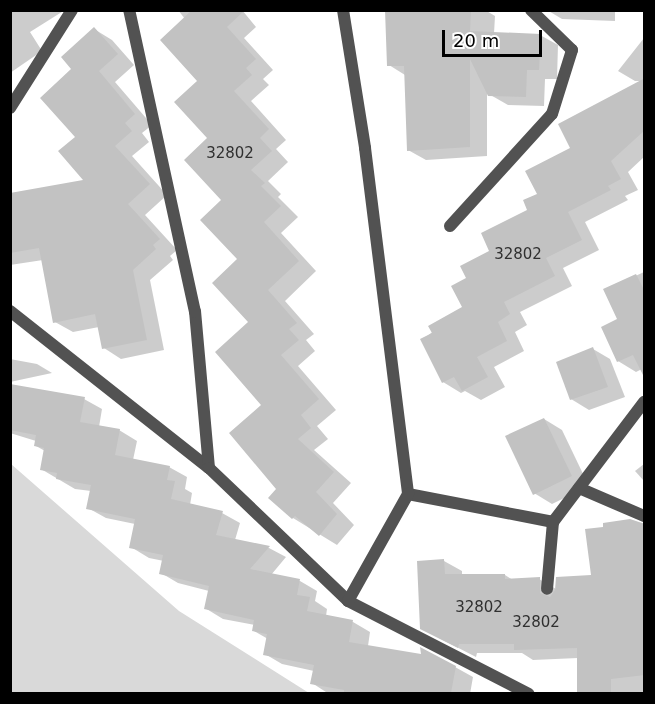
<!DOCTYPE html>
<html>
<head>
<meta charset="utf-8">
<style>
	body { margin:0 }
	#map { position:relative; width:655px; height:704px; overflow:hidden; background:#fff; font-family:"DejaVu Sans",sans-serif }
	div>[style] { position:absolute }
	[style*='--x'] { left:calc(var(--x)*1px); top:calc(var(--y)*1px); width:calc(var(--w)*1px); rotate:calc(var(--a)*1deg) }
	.green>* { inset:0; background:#d9d9d9 }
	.shadow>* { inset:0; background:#0003 }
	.building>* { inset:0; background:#c2c2c2 }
	.lane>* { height:12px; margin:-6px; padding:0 6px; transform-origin:6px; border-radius:6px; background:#525252 }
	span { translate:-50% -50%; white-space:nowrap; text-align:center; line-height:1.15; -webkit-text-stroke:4.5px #fff; paint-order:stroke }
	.number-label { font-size:15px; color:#303030 }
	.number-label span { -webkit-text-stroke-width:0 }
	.frame { position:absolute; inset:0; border:12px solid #000; pointer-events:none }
	.scale { position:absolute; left:442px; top:30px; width:100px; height:27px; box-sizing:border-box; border:3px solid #000; border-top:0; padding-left:8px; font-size:18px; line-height:21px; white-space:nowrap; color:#000; -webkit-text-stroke:4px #fff; paint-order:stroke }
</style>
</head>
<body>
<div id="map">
	<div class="green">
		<div style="clip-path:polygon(11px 464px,179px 611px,309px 693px,11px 693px)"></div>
	</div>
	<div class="shadow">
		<div style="clip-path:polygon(10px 10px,65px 10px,30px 32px,42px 51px,10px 73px)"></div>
		<div style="clip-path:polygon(178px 10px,242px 10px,256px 27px,244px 38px,273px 70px,263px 79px,269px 85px,251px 101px,286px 140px,276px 149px,288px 162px,268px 181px,281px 194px,278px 197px,298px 217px,281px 233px,316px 271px,285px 301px,314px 334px,306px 340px,315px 351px,298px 366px,336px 410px,317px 426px,328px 439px,314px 450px,351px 483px,333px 503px,354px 525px,337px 545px,293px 518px,270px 498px,278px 489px,239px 259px,223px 201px,185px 19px)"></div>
		<div style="clip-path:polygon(387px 10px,485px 10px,495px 16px,494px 34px,540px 35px,558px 45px,557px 79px,545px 79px,544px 106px,508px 105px,487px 93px,487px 156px,426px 160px,408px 150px,405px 75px,389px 65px)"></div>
		<div style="clip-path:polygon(547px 10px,615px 10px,615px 21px,562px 19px)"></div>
		<div style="clip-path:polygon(94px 29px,112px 40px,134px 65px,115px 82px,152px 125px,142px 133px,149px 142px,132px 156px,167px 195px,145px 215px,177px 250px,170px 256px,173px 260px,150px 280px,164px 350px,121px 359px,104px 348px,99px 327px,73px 332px,55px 322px,43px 260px,10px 265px,10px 194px,86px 181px,77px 137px,73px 70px)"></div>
		<div style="clip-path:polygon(644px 38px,644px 157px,628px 172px,638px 190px,625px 196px,628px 200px,585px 222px,599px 250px,563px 268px,572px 286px,520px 312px,527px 325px,515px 332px,524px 351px,494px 367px,505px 387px,481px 400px,465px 391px,461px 393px,443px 382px,422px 340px,464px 308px,468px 278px,529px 211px,573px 149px,642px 81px,635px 81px,618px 71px)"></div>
		<div style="clip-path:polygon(644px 272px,644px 368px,636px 372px,618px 361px,619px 320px,605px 290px)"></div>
		<div style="clip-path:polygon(593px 349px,610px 359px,625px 397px,589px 410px,571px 399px)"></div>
		<div style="clip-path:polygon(10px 359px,37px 364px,52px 373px,10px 382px)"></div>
		<div style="clip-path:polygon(10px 385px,84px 399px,102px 409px,99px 427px,119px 430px,137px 441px,133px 460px,169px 467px,187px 477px,185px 489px,192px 493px,190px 505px,222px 513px,240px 523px,235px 540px,269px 548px,286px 557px,271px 575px,300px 581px,317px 591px,315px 601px,327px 609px,326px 616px,353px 622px,370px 632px,368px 646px,455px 667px,473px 677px,470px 694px,329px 694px,312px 683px,314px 671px,282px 664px,265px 654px,268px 639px,254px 631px,255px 625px,223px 619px,205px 608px,209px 591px,178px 583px,161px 573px,164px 561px,149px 558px,131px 547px,135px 524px,106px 518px,88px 508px,91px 491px,75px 489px,41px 469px,45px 451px,36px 446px,36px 441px,10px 433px)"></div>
		<div style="clip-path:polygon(544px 419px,562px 430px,585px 478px,585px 488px,552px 504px,534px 493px)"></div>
		<div style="clip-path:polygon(644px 464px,644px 481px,635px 471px)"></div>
		<div style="clip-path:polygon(644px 525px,644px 694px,579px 694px,578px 658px,533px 660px,522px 653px,477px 653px,476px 657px,439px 638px,444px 561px,462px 571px,462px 576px,505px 575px,513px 580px,539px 579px,556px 589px,593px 577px)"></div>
	</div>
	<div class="building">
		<div style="clip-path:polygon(192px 10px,245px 10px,227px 27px,256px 59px,246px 68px,252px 75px,234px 91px,269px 129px,260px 138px,272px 151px,251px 170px,265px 183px,261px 186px,281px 206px,264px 222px,299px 261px,268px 290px,297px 323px,289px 329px,299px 340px,281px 355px,319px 399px,301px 415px,311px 428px,298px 439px,334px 472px,316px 492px,337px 514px,319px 536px,295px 516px,292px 519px,268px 498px,276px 489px,229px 433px,261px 405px,215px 352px,248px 322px,212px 283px,237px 259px,200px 220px,221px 200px,184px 160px,207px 138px,174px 102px,197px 81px,160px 40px)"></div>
		<div style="clip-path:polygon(385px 10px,471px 10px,470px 31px,541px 34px,539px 70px,527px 70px,526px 97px,488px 96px,470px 59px,470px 147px,407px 151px,404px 66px,387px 66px)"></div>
		<div style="clip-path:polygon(94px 27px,118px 54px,99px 71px,135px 114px,125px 123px,132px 131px,115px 146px,150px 184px,128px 204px,160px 239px,153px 245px,156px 249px,133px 270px,147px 340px,102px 349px,95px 314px,53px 323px,39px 248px,10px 253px,10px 193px,83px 180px,58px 151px,75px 137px,40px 98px,71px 69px,61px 57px)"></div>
		<div style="clip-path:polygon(645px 78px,645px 130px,611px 161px,621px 179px,608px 186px,611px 190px,568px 212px,582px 240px,546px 258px,555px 276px,504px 302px,510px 314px,498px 322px,507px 341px,477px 357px,488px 377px,462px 391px,454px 377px,442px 383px,420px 339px,432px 333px,428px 326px,462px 307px,451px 286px,466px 278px,460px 266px,489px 251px,481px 233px,527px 210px,523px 200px,537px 194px,525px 171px,570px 148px,558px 124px)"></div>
		<div style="clip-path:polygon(636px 274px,645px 292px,645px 379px,633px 355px,617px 362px,601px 327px,617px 319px,603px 289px)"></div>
		<div style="clip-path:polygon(593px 347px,608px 387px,570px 400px,556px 362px)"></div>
		<div style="clip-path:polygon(10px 384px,85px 397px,80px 422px,120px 429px,115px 455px,170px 466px,167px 480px,175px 481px,171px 499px,223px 511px,216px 535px,270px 546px,250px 569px,300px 579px,297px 595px,310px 597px,307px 611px,353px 620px,349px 642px,421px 654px,420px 647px,456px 666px,451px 693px,344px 693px,344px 690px,310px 684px,314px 665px,263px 655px,267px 634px,252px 631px,254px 620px,204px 609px,209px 586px,159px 574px,163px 555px,129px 548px,135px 519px,86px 509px,91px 485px,56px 479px,57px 473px,40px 470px,44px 448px,34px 446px,36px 435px,10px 430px)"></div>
		<div style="clip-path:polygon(544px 418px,572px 476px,533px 495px,505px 436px)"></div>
		<div style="clip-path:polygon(630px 519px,645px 524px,645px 675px,611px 679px,611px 693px,577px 693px,577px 648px,514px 650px,514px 644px,459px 644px,458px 648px,420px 629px,417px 561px,444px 559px,445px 574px,505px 574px,505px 579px,540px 577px,540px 593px,550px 597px,555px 590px,556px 577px,591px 575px,585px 529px,603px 527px,603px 523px)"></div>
	</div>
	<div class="lane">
		<div style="--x:343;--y:10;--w:140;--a:80.9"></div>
		<div style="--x:365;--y:148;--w:349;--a:82.9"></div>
		<div style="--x:408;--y:494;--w:148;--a:10.9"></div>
		<div style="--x:553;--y:522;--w:67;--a:95.1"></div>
		<div style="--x:10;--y:108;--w:116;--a:-57.7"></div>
		<div style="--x:450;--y:226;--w:151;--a:-47.7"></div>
		<div style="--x:552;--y:114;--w:67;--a:-72.6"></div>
		<div style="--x:572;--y:50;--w:57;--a:-135.7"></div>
		<div style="--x:10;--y:311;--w:253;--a:38.3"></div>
		<div style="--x:209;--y:468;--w:157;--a:-95.1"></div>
		<div style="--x:195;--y:312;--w:309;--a:-102.3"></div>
		<div style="--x:209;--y:468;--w:192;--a:43.7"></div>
		<div style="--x:348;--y:601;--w:203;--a:27.2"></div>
		<div style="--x:579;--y:488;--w:71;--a:23.3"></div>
		<div style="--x:553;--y:522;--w:151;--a:-52.8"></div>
		<div style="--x:348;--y:601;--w:123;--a:-60.7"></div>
	</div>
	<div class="number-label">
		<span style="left:230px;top:154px">32802</span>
		<span style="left:518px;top:255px">32802</span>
		<span style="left:479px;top:608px">32802</span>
		<span style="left:536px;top:623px">32802</span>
	</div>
	<div class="frame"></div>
	<div class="scale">20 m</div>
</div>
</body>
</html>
